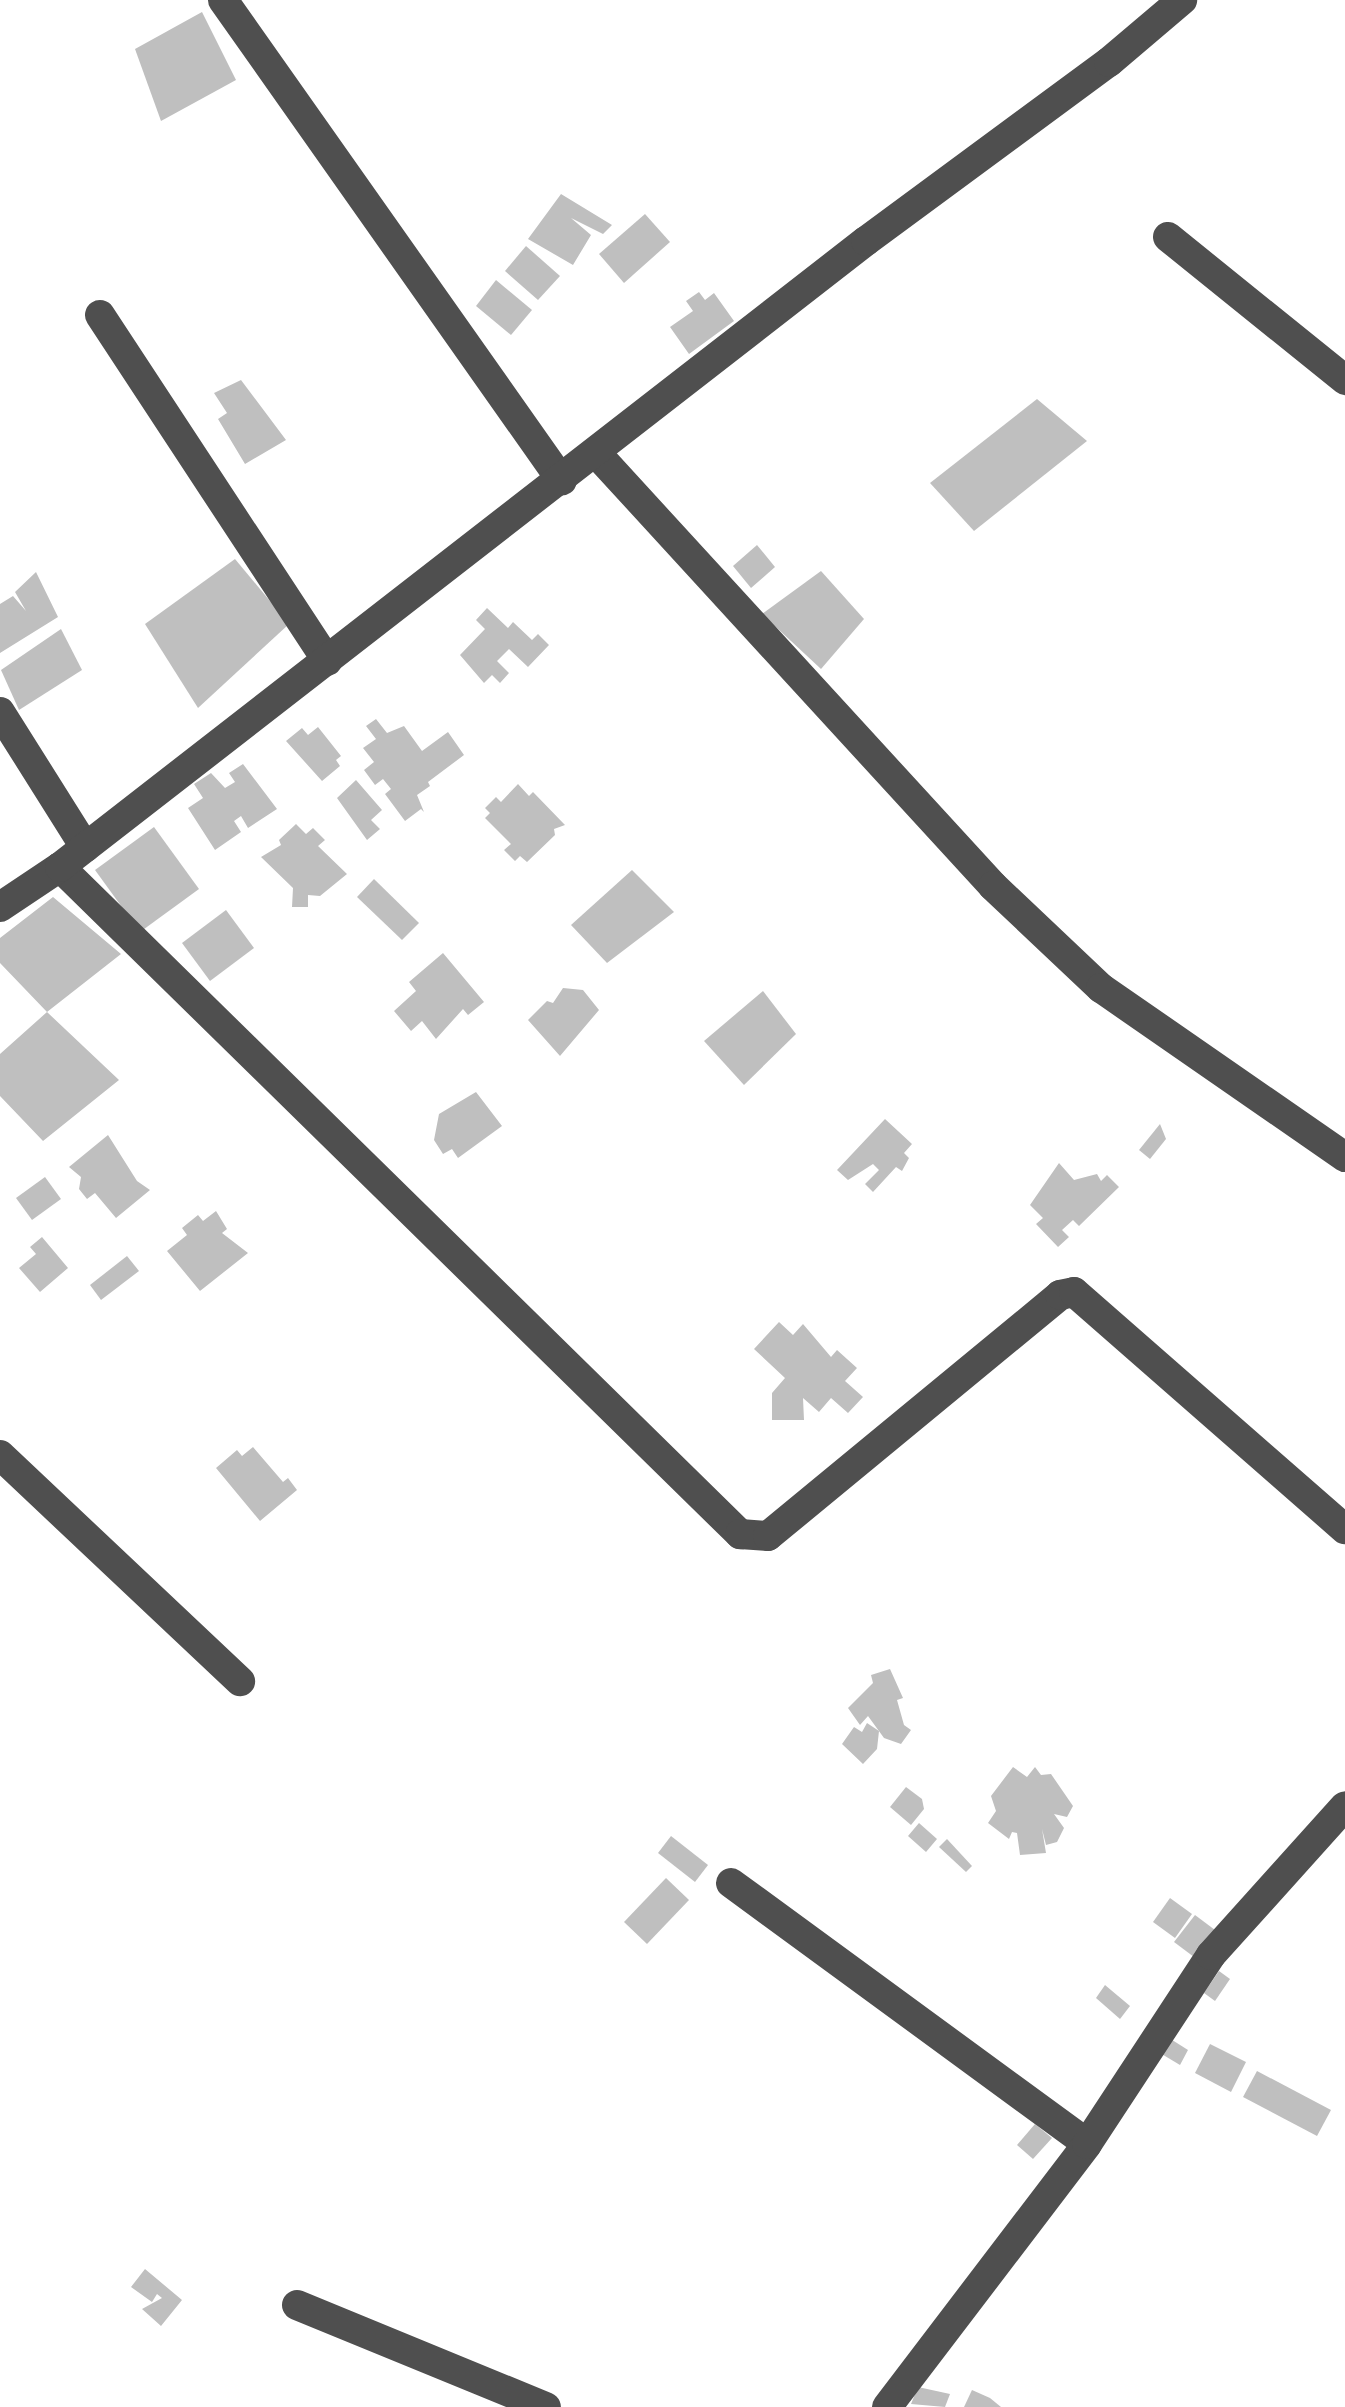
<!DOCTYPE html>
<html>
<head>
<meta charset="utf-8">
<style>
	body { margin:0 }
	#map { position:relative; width:1345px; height:2407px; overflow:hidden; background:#fff; font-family:Lato,sans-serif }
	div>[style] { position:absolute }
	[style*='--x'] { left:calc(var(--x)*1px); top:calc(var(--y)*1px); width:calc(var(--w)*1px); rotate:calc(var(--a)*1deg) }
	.building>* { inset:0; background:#bfbfbf }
	.minor>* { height:30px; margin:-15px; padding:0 15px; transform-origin:15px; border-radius:15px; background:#4f4f4f }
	span { translate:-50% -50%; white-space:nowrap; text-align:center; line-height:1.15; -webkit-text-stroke:10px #fff; paint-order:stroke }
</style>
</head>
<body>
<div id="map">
	<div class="building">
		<div style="clip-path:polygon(202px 12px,236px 80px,161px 121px,135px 49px)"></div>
		<div style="clip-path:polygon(561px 194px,612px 225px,603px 234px,571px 218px,591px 235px,573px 265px,528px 239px)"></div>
		<div style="clip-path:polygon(645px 214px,670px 242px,624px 283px,599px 254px)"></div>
		<div style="clip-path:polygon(526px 246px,560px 276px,538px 300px,505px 271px)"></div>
		<div style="clip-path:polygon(496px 280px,532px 310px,511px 335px,476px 306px)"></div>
		<div style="clip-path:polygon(699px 292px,705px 300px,714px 293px,734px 321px,689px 354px,670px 327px,693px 311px,686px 301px)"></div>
		<div style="clip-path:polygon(241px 380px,286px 440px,245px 464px,218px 419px,227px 413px,214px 393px)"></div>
		<div style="clip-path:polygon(1037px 399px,1087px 441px,974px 531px,930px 483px)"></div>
		<div style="clip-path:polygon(757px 545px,775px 567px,751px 588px,733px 566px)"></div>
		<div style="clip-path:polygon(235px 559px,289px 624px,198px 708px,145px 624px)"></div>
		<div style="clip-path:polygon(821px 571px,864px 619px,821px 669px,762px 614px)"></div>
		<div style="clip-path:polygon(36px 572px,58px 617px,0 653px,0 604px,13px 596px,26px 611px,15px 592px)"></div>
		<div style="clip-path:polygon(487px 608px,508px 628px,513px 622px,532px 640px,538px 634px,549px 645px,528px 667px,509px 649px,497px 661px,509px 673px,500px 683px,492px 675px,484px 683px,460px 655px,485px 629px,476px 620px)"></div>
		<div style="clip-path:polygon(61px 629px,82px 670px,19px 710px,1px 670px)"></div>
		<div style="clip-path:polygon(376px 719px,387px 733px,404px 726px,422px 751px,448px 732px,464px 755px,428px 782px,430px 786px,417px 795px,424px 812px,421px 809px,405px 821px,385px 794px,391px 789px,383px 779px,375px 785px,364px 770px,374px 762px,363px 748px,376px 739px,366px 726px)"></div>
		<div style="clip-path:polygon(318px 727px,341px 756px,336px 760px,340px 766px,322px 781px,286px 741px,302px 728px,308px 735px)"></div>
		<div style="clip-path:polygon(243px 764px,277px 809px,248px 828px,241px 816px,234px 821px,241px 832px,215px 850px,188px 808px,203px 798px,194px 784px,211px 773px,225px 788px,235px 782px,229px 773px)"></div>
		<div style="clip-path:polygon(356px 780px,382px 810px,371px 820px,380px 829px,367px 840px,337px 798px)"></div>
		<div style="clip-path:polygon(518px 784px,529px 796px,533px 792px,565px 825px,554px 829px,555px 835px,527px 862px,520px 856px,515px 861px,504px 850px,511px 844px,485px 818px,490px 813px,485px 808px,496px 797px,501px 802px)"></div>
		<div style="clip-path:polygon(296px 824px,306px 834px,313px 828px,325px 840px,318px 846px,347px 874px,320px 896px,308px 895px,308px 907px,292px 907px,293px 888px,261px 857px,281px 845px,279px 840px)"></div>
		<div style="clip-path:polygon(154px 827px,199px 889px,140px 932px,95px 870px)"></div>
		<div style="clip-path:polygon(632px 870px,674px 912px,607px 963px,571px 925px)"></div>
		<div style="clip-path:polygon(374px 879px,419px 923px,402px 940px,357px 897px)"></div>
		<div style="clip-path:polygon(53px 897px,121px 954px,47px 1012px,119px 1080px,43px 1141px,0 1096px,0 1054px,47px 1012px,0 963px,0 938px)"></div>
		<div style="clip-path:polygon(226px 910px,254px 948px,210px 981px,182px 943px)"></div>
		<div style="clip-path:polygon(443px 953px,484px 1002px,468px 1015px,463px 1009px,436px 1039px,422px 1021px,411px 1031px,394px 1011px,416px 991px,409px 982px)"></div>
		<div style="clip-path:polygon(563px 988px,583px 990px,599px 1010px,560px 1056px,528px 1020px,547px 1001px,553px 1003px)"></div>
		<div style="clip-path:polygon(763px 991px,796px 1034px,744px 1085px,704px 1041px)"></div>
		<div style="clip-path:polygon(476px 1092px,502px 1126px,458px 1158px,452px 1149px,443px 1154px,434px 1140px,439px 1114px)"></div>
		<div style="clip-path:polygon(885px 1119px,912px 1144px,904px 1153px,909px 1158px,902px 1171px,896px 1167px,873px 1192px,865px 1184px,879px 1170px,873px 1164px,848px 1180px,837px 1170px)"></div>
		<div style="clip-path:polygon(1160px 1124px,1166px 1139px,1150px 1159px,1139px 1150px)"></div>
		<div style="clip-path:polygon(108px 1135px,137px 1181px,150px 1190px,116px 1218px,95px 1193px,87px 1199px,79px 1189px,81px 1177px,69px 1167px)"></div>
		<div style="clip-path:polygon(1059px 1163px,1074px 1180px,1097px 1174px,1101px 1181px,1107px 1175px,1119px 1187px,1079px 1226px,1073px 1220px,1062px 1230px,1069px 1237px,1058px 1247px,1036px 1224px,1043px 1218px,1030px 1205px)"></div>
		<div style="clip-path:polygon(45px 1177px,61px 1199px,32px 1220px,16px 1198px)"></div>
		<div style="clip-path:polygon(216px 1211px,227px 1229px,222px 1233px,248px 1253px,200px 1291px,167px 1251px,187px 1235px,182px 1228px,198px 1215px,203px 1221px)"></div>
		<div style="clip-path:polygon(42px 1237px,68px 1268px,40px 1292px,19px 1268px,36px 1254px,30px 1247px)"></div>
		<div style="clip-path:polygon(127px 1256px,139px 1271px,101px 1300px,90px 1285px)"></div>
		<div style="clip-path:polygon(779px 1322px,793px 1335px,803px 1324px,831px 1357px,837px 1350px,857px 1368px,845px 1381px,863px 1397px,848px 1413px,831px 1398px,819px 1412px,803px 1398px,804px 1420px,772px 1420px,772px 1393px,785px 1378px,754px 1349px)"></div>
		<div style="clip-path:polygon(253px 1447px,283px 1482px,288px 1478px,297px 1490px,260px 1521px,216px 1468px,237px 1450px,242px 1456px)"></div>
		<div style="clip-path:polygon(890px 1669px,903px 1698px,897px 1700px,904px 1725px,911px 1730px,901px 1744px,884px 1738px,868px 1716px,860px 1725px,848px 1708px,873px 1683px,871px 1675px)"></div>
		<div style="clip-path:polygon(867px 1723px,879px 1731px,877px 1749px,863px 1764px,842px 1744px,854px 1727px,862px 1732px)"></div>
		<div style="clip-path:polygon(1013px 1767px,1027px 1777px,1035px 1767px,1041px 1775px,1051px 1774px,1073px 1806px,1067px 1817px,1054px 1814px,1064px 1828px,1057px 1842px,1046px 1845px,1042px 1829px,1046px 1853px,1020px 1855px,1017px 1833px,1012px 1832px,1009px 1839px,988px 1823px,996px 1811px,991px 1796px)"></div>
		<div style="clip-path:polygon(906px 1787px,922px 1799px,924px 1809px,911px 1825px,890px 1807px)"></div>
		<div style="clip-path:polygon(919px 1823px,937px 1839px,926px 1852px,908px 1836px)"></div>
		<div style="clip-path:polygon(671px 1836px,708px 1865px,695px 1882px,658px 1853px)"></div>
		<div style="clip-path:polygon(947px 1839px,972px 1866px,966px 1872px,939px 1847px)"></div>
		<div style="clip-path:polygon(666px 1878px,689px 1900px,647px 1944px,624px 1922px)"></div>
		<div style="clip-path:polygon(1170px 1898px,1192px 1914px,1175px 1938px,1153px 1922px)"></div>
		<div style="clip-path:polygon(1195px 1915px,1215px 1930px,1194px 1957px,1174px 1942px)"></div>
		<div style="clip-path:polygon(1219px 1971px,1230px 1979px,1215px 2001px,1204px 1993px)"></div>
		<div style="clip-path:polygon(1105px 1985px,1130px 2006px,1120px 2019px,1096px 1998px)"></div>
		<div style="clip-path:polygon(1169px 2038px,1188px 2050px,1180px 2065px,1160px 2053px)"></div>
		<div style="clip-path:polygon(1210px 2044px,1246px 2062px,1231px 2092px,1195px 2073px)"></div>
		<div style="clip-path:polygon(1257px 2071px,1331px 2110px,1317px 2136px,1243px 2097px)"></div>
		<div style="clip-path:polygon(1035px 2124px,1052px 2138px,1033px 2159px,1017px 2145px)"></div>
		<div style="clip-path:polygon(145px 2269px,182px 2300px,161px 2326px,142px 2309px,162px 2298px,157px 2294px,152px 2302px,131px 2287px)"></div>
		<div style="clip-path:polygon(918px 2387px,950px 2394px,945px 2407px,911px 2404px)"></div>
		<div style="clip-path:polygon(972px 2390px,990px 2398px,1001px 2407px,964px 2407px)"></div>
	</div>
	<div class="minor">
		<div style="--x:223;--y:0;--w:588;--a:54.82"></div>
		<div style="--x:1168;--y:237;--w:228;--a:38.9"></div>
		<div style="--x:100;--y:315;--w:414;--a:56.7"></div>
		<div style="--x:597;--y:454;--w:586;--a:47.49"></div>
		<div style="--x:993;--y:886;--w:149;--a:43.4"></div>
		<div style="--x:1101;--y:988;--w:297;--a:34.7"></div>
		<div style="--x:0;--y:712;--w:160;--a:57.8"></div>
		<div style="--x:60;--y:867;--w:953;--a:44.45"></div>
		<div style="--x:740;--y:1534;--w:28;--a:4"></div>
		<div style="--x:768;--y:1536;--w:379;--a:-39.5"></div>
		<div style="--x:1060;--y:1295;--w:14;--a:-12"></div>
		<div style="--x:1074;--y:1292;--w:360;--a:41.2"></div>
		<div style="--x:0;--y:907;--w:72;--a:-33.7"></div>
		<div style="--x:60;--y:867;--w:1021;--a:-37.84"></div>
		<div style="--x:866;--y:241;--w:302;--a:-36.4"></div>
		<div style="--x:1109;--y:62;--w:96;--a:-40.3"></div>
		<div style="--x:0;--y:1455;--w:330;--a:43.3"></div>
		<div style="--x:731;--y:1883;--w:441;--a:36.2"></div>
		<div style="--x:297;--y:2305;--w:269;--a:22.3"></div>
		<div style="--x:887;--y:2407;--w:330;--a:-52.7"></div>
		<div style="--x:1087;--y:2144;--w:226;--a:-56.7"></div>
		<div style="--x:1211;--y:1955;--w:200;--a:-48"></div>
	</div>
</div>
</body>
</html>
